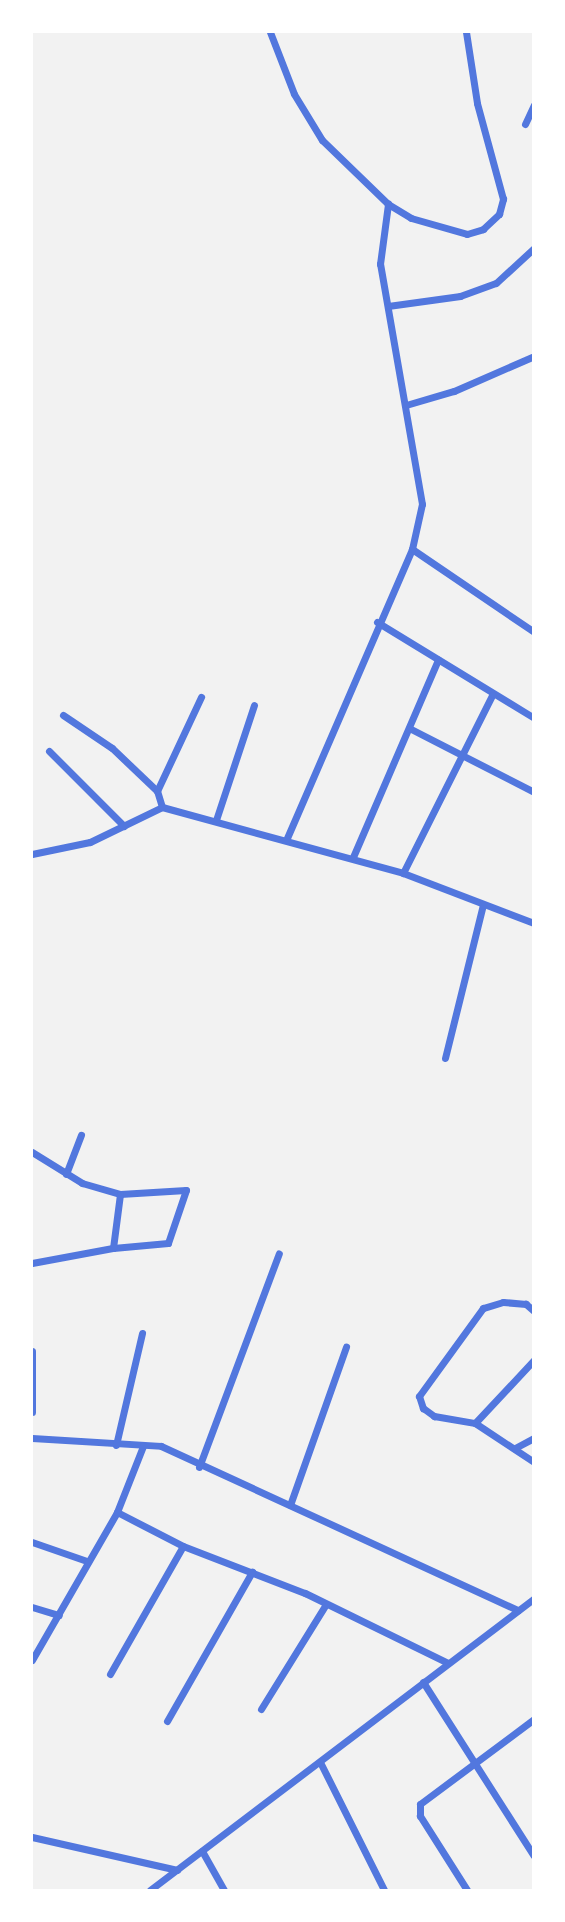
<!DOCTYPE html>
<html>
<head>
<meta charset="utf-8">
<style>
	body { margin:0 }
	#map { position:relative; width:565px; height:1922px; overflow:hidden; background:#f2f2f2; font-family:"PT Sans",sans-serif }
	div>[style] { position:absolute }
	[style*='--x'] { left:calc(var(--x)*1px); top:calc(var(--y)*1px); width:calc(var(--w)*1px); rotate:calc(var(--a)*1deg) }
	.minor>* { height:7px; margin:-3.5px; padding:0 3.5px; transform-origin:3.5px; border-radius:3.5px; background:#5277de }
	span { translate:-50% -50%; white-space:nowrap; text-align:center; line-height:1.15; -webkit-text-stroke:5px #fff; paint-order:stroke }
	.frame { position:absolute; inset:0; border:33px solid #fff; pointer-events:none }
</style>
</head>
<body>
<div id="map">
	<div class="minor">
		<div style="--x:270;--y:32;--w:66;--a:68.8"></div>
		<div style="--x:294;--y:94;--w:54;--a:58.7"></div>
		<div style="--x:322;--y:140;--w:92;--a:44.1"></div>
		<div style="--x:388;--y:204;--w:27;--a:31"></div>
		<div style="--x:411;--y:218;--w:58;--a:15.9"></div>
		<div style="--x:467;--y:234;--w:17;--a:-17"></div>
		<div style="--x:483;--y:229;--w:22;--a:-43"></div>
		<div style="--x:499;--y:214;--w:16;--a:-75"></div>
		<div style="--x:503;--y:199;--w:99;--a:-105.2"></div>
		<div style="--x:477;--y:103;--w:72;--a:-98.8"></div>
		<div style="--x:525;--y:124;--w:21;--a:-65"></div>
		<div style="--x:388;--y:306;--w:73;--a:-7.9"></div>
		<div style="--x:460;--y:296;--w:38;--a:-20"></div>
		<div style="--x:496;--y:283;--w:52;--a:-42.6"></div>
		<div style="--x:406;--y:405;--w:50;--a:-16.3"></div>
		<div style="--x:454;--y:391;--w:87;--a:-23.6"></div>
		<div style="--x:412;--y:549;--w:148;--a:34.2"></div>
		<div style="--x:377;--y:622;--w:184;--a:31.4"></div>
		<div style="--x:63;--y:715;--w:59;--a:34"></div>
		<div style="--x:112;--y:748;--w:62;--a:43.7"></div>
		<div style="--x:411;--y:729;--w:138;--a:27.1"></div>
		<div style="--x:49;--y:751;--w:106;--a:45"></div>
		<div style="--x:162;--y:807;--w:17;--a:-107"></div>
		<div style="--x:157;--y:791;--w:104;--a:-64.9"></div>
		<div style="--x:216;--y:820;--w:121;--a:-71.7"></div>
		<div style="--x:287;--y:838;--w:315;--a:-66.6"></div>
		<div style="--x:412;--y:549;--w:46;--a:-77.5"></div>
		<div style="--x:422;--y:504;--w:244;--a:-99.9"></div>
		<div style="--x:380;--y:264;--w:61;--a:-82.4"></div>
		<div style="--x:32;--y:854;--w:59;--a:-11.7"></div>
		<div style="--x:90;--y:842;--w:80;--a:-25.9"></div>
		<div style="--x:162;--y:807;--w:250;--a:15.3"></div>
		<div style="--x:403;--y:873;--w:140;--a:20.9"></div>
		<div style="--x:353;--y:857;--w:215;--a:-66.7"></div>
		<div style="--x:403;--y:873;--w:199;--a:-63.4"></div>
		<div style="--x:445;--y:1058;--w:158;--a:-76.1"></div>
		<div style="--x:32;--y:1152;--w:59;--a:31.8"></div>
		<div style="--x:82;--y:1183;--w:40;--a:16"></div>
		<div style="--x:120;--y:1194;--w:66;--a:-3.5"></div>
		<div style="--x:186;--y:1190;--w:56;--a:108.8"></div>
		<div style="--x:168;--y:1243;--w:55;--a:174.8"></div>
		<div style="--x:66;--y:1174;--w:42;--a:-69"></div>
		<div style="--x:32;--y:1263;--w:82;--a:-10.5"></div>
		<div style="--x:113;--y:1248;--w:54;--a:-82.6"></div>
		<div style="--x:534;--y:1311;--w:11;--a:-139"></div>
		<div style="--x:526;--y:1304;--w:23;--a:-175"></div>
		<div style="--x:503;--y:1302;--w:21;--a:163"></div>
		<div style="--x:483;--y:1308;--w:109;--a:126"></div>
		<div style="--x:419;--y:1396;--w:13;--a:72"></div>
		<div style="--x:423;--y:1408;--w:14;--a:36"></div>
		<div style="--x:434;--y:1416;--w:42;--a:9.7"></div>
		<div style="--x:475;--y:1423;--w:71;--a:33.5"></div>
		<div style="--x:32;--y:1351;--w:61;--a:90"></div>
		<div style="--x:475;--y:1423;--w:86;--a:-46.9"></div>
		<div style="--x:32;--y:1438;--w:129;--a:3.5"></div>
		<div style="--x:161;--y:1446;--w:393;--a:24.7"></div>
		<div style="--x:116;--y:1445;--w:115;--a:-76.9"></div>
		<div style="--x:515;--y:1448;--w:21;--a:-28"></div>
		<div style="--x:199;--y:1467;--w:228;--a:-69.5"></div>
		<div style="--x:290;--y:1505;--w:168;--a:-70.5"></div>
		<div style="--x:117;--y:1512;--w:74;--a:27.3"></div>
		<div style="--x:183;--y:1546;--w:131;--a:21.1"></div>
		<div style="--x:305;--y:1593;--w:159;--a:26.1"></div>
		<div style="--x:32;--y:1542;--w:58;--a:19.1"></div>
		<div style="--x:32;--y:1607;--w:28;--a:17"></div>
		<div style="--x:32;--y:1660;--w:171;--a:-60.1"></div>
		<div style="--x:117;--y:1512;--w:71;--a:-68.5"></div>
		<div style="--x:110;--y:1674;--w:147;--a:-60.3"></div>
		<div style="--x:423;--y:1682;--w:206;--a:57.5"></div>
		<div style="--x:261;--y:1709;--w:123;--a:-58.2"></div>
		<div style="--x:167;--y:1721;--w:172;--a:-60.3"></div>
		<div style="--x:320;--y:1762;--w:143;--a:63.4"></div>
		<div style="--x:32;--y:1837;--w:149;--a:12.8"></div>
		<div style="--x:202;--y:1851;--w:45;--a:60.6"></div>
		<div style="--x:150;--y:1890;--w:482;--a:-37.2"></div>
		<div style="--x:467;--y:1890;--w:88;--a:-122.4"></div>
		<div style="--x:420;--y:1816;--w:12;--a:-90"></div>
		<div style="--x:420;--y:1804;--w:142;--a:-36.7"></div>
	</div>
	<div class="frame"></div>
</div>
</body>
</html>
